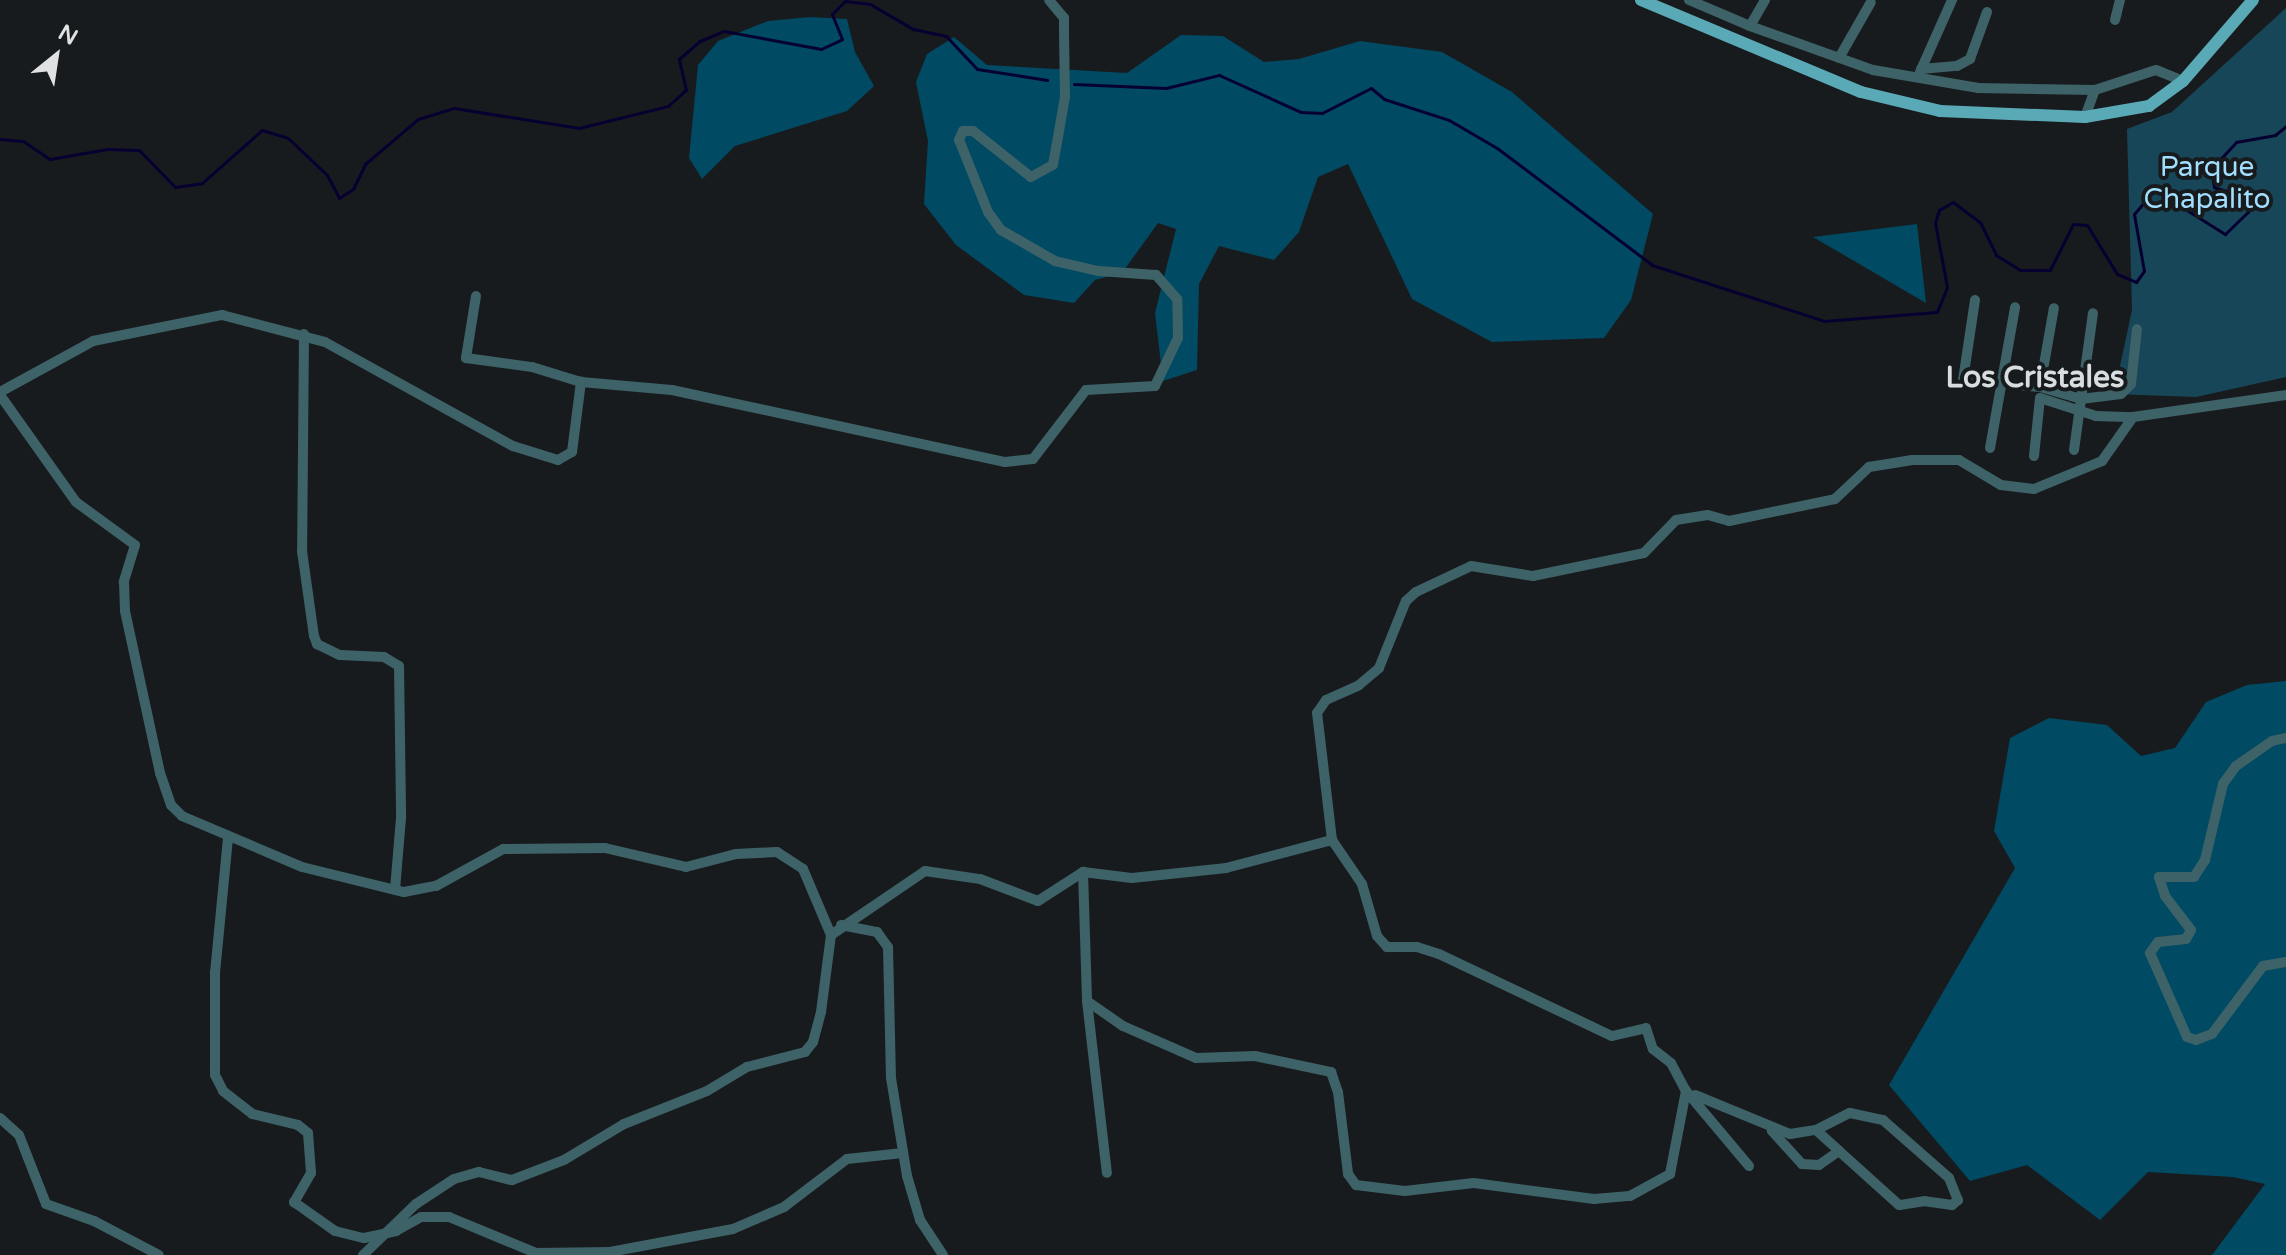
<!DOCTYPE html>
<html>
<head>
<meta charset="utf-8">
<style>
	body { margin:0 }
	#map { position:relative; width:2286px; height:1255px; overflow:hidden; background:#181b1d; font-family:"Varela Round",sans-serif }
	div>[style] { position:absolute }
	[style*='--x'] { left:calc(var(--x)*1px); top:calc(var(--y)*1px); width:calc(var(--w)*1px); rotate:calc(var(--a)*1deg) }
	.green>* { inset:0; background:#184659 }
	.forest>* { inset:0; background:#004a63 }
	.stream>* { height:3px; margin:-1.5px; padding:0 1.5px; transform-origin:1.5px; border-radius:1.5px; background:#060031 }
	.minor>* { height:10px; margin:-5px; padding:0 5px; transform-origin:5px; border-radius:5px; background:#3d6267 }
	.major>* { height:12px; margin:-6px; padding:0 6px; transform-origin:6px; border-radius:6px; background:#59aab6 }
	span { translate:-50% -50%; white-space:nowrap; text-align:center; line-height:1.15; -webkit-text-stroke:8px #181b1d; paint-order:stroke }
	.park-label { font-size:28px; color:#a1defd }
	.neighbourhood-label { font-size:30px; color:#d8dddf; font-weight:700 }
	.north { position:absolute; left:16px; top:16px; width:80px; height:80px; -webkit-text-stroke:6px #181b1d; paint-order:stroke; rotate:30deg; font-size:22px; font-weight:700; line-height:32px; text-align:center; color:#dfe1e2 }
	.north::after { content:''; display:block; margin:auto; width:28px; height:36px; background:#dfe1e2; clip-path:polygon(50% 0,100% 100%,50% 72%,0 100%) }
</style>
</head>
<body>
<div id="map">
	<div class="green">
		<div style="clip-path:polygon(2286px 8px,2286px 377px,2196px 397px,2114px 394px,2132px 310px,2127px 129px,2172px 112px)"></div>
	</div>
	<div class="forest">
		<div style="clip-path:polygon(810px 17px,847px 19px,855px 52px,874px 86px,847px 111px,735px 146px,702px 179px,689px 158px,698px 65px,718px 41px,768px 21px)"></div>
		<div style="clip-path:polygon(1181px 35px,1223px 36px,1264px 62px,1299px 59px,1360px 41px,1442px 52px,1512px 92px,1653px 214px,1631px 300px,1604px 338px,1492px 342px,1412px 299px,1348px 164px,1318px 177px,1299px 232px,1274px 260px,1219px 246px,1199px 284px,1197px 370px,1163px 381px,1155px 313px,1176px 229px,1158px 223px,1122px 273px,1095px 280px,1074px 303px,1024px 295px,956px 245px,924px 204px,928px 141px,916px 82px,927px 54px,954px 37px,987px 65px,1127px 73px)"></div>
		<div style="clip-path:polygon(1917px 224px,1926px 303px,1813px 237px)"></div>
		<div style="clip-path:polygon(2286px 681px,2286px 1255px,2212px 1255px,2265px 1184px,2233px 1177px,2148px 1172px,2100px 1220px,2027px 1165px,1970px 1181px,1889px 1085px,2015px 868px,1994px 831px,2010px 738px,2049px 718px,2107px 725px,2141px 756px,2175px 748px,2206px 702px,2247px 685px)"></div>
	</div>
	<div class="stream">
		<div style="--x:1074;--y:84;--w:92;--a:2.5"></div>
		<div style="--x:1166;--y:88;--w:55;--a:-13.8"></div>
		<div style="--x:1219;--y:75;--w:90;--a:24.3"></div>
		<div style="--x:1301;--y:112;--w:21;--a:3"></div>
		<div style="--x:1322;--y:113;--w:55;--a:-27"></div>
		<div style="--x:1371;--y:88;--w:17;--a:40"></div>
		<div style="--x:1384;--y:99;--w:68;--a:17.9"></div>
		<div style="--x:1449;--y:120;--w:56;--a:30.3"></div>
		<div style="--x:1497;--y:148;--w:194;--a:37"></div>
		<div style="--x:1652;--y:265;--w:181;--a:18"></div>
		<div style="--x:1824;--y:321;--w:113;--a:-4.6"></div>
		<div style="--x:1937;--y:312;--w:27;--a:-68"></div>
		<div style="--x:1947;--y:287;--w:65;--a:-100.6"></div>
		<div style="--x:1935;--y:223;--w:14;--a:-73"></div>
		<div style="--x:1939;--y:210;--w:16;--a:-30"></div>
		<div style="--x:1953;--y:202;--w:34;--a:37"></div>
		<div style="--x:1980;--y:222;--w:37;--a:64"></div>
		<div style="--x:1996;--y:255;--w:28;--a:32"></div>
		<div style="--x:2020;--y:270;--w:30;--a:0"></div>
		<div style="--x:2050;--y:270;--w:51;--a:-63.4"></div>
		<div style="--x:2073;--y:224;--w:14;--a:4"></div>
		<div style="--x:2087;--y:225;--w:57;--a:58.5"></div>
		<div style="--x:2117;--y:274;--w:21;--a:23"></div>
		<div style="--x:2136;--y:282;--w:14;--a:-54"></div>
		<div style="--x:2144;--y:271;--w:58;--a:-100"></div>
		<div style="--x:2134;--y:214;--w:32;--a:-49"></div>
		<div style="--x:2155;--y:190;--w:83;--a:32.2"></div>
		<div style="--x:2225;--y:234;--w:32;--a:-44"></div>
		<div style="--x:2248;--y:212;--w:15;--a:-90"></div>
		<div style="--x:2248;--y:197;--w:35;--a:-164"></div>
		<div style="--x:2214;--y:187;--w:18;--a:-99"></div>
		<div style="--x:2211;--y:169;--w:37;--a:-47"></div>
		<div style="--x:2236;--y:142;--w:40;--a:-10"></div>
		<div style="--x:2275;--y:135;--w:14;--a:-39"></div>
		<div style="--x:0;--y:139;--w:23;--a:5"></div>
		<div style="--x:23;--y:141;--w:32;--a:34"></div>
		<div style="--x:50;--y:159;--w:58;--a:-10"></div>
		<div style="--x:107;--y:149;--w:32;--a:2"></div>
		<div style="--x:139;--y:150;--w:52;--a:45.8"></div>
		<div style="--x:175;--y:187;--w:27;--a:-8"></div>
		<div style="--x:202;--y:183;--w:80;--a:-41.5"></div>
		<div style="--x:262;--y:130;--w:27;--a:17"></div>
		<div style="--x:288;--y:138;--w:54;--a:43.5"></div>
		<div style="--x:327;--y:175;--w:26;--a:62"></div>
		<div style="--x:339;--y:198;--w:17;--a:-33"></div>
		<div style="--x:353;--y:189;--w:28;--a:-64"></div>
		<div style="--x:365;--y:164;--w:70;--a:-40.3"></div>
		<div style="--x:418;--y:119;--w:38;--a:-17"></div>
		<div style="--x:454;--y:108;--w:127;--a:9.1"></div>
		<div style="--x:579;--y:128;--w:92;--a:-13.9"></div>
		<div style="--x:668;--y:106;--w:24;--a:-42"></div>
		<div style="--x:686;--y:90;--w:32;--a:-103"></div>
		<div style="--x:679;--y:59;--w:28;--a:-41"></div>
		<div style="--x:700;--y:41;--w:26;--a:-23"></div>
		<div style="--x:724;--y:31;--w:99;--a:10.5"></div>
		<div style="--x:821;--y:49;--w:23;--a:-25"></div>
		<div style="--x:842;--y:39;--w:27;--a:-112"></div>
		<div style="--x:832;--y:14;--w:18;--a:-45"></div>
		<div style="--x:845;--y:1;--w:25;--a:7"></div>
		<div style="--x:870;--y:4;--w:50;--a:30.2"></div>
		<div style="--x:913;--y:29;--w:34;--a:12"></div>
		<div style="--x:946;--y:36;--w:45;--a:46.8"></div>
		<div style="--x:977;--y:69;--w:71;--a:8.9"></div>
	</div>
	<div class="minor">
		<div style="--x:1689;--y:0;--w:66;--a:23.1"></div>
		<div style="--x:1750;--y:26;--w:30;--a:-60"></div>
		<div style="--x:2115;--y:20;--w:21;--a:-76"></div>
		<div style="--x:1750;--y:26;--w:131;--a:19.7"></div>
		<div style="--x:1873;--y:70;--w:107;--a:9.7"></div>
		<div style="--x:1978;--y:88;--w:117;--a:1"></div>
		<div style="--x:2095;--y:90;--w:64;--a:-18.2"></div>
		<div style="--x:2156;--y:70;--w:29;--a:22"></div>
		<div style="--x:1839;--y:58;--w:64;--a:-60.3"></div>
		<div style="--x:1921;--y:69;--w:36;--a:-5"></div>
		<div style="--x:1957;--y:66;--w:15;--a:-28"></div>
		<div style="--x:1970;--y:59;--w:50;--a:-70.1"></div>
		<div style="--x:1920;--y:72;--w:79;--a:-66"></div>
		<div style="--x:2085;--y:117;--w:29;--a:-70"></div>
		<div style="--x:476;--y:296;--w:63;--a:99.2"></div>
		<div style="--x:466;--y:358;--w:67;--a:7.8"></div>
		<div style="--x:532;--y:367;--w:51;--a:17"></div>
		<div style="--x:581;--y:382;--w:91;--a:5"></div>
		<div style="--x:672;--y:390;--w:341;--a:12.2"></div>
		<div style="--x:1005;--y:462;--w:28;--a:-6"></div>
		<div style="--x:1033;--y:459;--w:87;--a:-52.5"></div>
		<div style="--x:1086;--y:390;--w:69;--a:-3.3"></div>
		<div style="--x:1155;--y:386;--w:53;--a:-64.4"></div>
		<div style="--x:1178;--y:338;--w:39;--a:-91"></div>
		<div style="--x:1177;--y:299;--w:32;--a:-131"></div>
		<div style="--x:1156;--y:275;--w:58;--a:-176.1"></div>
		<div style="--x:1098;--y:271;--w:44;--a:-166.9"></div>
		<div style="--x:1055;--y:261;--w:62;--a:-150.1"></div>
		<div style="--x:1001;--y:230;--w:22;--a:-126"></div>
		<div style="--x:988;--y:212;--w:78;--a:-111.9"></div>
		<div style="--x:959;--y:140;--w:10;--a:-66"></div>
		<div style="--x:963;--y:131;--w:10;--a:0"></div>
		<div style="--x:973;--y:131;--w:74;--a:38.4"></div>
		<div style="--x:1031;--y:177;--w:25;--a:-29"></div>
		<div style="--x:1053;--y:165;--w:69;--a:-80"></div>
		<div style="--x:1065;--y:97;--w:65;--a:-90.9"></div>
		<div style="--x:1064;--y:32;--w:14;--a:-90"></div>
		<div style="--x:1064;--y:18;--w:23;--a:-130"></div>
		<div style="--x:1975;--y:300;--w:81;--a:98.5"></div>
		<div style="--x:1963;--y:380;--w:77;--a:5.2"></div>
		<div style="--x:2040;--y:387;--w:43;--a:16.3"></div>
		<div style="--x:2081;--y:399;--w:40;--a:-7.1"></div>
		<div style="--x:2121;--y:394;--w:14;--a:-45"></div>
		<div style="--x:2131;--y:384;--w:55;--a:-83.8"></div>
		<div style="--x:304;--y:334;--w:217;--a:90.5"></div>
		<div style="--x:302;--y:551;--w:86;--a:82"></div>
		<div style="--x:314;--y:636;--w:9;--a:69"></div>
		<div style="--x:317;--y:644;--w:25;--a:26"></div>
		<div style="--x:340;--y:655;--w:44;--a:2.6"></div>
		<div style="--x:384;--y:657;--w:17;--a:31"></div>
		<div style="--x:399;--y:666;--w:152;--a:89.2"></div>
		<div style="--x:401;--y:818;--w:72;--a:94.8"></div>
		<div style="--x:2040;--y:387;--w:80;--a:-80"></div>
		<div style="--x:0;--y:392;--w:106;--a:-28.7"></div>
		<div style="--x:93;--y:341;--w:132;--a:-11.4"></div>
		<div style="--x:222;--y:315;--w:106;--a:14.7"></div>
		<div style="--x:325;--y:342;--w:215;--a:29"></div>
		<div style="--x:513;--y:446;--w:47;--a:17.3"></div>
		<div style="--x:558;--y:460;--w:16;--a:-30"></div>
		<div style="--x:572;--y:452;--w:71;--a:-82.7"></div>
		<div style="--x:0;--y:395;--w:131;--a:54.6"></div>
		<div style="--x:76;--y:502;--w:73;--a:36.1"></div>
		<div style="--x:135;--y:545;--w:39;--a:107"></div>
		<div style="--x:124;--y:582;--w:29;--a:88"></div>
		<div style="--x:125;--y:611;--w:166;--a:77.8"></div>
		<div style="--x:160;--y:773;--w:34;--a:71"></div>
		<div style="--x:171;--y:805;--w:16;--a:45"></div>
		<div style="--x:182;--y:816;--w:130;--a:23"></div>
		<div style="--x:302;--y:867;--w:105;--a:13.8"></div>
		<div style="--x:404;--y:892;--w:33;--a:-11"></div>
		<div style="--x:436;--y:886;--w:77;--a:-28.9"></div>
		<div style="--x:503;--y:849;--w:102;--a:-0.6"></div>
		<div style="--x:605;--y:848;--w:83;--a:13.2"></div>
		<div style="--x:686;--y:867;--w:52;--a:-14.6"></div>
		<div style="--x:736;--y:854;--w:41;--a:-2.8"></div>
		<div style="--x:777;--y:852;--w:31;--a:33"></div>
		<div style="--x:803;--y:869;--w:72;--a:67"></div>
		<div style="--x:831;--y:935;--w:114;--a:-34.2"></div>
		<div style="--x:925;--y:871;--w:56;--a:8.3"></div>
		<div style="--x:980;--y:879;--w:62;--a:20.8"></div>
		<div style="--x:1038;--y:901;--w:54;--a:-32.8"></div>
		<div style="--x:1083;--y:872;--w:49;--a:7"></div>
		<div style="--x:1132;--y:878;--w:95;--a:-6.1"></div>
		<div style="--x:1226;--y:868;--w:110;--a:-14.8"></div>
		<div style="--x:1332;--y:840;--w:128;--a:-96.7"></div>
		<div style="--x:1317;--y:713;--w:16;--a:-55"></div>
		<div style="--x:1326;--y:700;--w:36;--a:-24"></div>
		<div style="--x:1359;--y:685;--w:26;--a:-40"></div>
		<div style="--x:1379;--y:668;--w:72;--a:-68.1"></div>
		<div style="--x:1406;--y:601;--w:13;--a:-42"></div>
		<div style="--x:1416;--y:592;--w:61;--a:-25.3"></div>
		<div style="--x:1471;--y:566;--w:63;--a:9.2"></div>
		<div style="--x:1533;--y:576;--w:113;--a:-11.7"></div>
		<div style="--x:1644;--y:553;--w:46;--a:-45.9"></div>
		<div style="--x:1676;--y:520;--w:32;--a:-9"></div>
		<div style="--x:1708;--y:515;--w:22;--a:16"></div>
		<div style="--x:1729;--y:521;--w:108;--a:-11.7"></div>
		<div style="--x:1835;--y:499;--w:47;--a:-43.3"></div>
		<div style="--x:1869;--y:467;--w:44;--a:-9.2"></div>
		<div style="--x:1912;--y:460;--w:47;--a:0"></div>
		<div style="--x:1959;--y:460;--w:49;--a:30.8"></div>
		<div style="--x:2001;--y:485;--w:33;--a:7"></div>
		<div style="--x:2034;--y:489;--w:74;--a:-22.4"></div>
		<div style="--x:2102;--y:461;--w:54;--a:-54.8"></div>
		<div style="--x:2133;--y:417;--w:155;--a:-8.2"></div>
		<div style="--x:1990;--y:448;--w:143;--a:-79.9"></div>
		<div style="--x:2074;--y:450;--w:138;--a:-82.1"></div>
		<div style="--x:2034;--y:456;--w:58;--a:-84.1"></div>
		<div style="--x:2040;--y:398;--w:59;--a:17.8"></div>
		<div style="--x:2096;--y:416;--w:37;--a:2"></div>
		<div style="--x:2286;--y:738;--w:14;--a:168"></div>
		<div style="--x:2272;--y:741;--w:44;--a:145.2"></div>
		<div style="--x:2236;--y:766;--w:22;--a:126"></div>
		<div style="--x:2223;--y:784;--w:78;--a:103.3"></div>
		<div style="--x:2205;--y:860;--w:20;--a:123"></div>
		<div style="--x:2194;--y:877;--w:35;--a:180"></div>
		<div style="--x:2159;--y:877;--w:20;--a:72"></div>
		<div style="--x:2165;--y:896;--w:43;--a:52.6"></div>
		<div style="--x:2191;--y:930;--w:10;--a:119"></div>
		<div style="--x:2186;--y:939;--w:28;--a:174"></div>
		<div style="--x:2158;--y:942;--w:14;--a:126"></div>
		<div style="--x:2150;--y:953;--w:92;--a:66.2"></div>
		<div style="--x:2187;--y:1037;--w:9;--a:18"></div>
		<div style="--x:2196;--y:1040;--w:17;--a:-21"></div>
		<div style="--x:2212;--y:1034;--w:85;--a:-53.1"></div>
		<div style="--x:2263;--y:966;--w:23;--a:-10"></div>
		<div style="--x:228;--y:838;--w:135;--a:95.5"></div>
		<div style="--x:215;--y:972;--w:103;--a:90"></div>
		<div style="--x:215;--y:1075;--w:18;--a:63"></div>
		<div style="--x:223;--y:1091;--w:37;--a:38"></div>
		<div style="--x:252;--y:1114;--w:47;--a:13.4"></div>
		<div style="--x:298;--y:1125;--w:13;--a:39"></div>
		<div style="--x:308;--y:1133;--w:40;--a:85.7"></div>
		<div style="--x:311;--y:1173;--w:34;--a:120"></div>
		<div style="--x:294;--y:1202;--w:50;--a:35.3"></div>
		<div style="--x:335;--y:1231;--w:30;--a:14"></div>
		<div style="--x:364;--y:1238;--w:33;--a:-12"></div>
		<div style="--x:396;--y:1231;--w:29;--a:-29"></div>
		<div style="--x:421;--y:1217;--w:28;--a:0"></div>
		<div style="--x:449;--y:1217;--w:94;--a:22.5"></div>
		<div style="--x:536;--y:1253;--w:74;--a:-0.8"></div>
		<div style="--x:610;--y:1252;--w:125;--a:-10.6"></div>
		<div style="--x:733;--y:1229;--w:56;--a:-23.3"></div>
		<div style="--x:784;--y:1207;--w:79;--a:-37.3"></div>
		<div style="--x:847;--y:1159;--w:56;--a:-6.1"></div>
		<div style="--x:1332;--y:840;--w:53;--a:55.7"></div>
		<div style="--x:1362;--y:884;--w:54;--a:73.9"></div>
		<div style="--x:1377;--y:936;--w:15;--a:48"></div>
		<div style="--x:1387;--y:947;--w:30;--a:0"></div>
		<div style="--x:1417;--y:947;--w:23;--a:18"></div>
		<div style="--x:1439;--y:954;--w:191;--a:25.4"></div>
		<div style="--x:1612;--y:1036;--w:35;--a:-13"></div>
		<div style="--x:1646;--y:1028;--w:22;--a:72"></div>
		<div style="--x:1653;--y:1049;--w:23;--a:38"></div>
		<div style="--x:1671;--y:1063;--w:32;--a:62"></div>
		<div style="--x:1686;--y:1091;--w:98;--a:50"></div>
		<div style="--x:1083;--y:872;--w:129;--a:88.2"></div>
		<div style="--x:1087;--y:1001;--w:44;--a:34.8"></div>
		<div style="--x:1123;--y:1026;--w:80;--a:23.7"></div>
		<div style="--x:1196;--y:1058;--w:59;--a:-1.9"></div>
		<div style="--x:1255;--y:1056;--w:78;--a:11.9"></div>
		<div style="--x:1331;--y:1072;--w:21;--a:71"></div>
		<div style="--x:1338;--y:1092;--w:83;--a:83"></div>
		<div style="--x:1348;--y:1174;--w:14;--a:54"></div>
		<div style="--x:1356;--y:1185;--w:49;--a:7"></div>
		<div style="--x:1405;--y:1191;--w:69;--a:-6.6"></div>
		<div style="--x:1474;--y:1183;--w:121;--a:7.6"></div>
		<div style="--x:1594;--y:1199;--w:36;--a:-5"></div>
		<div style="--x:1630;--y:1196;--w:46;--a:-28.8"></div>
		<div style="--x:1670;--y:1174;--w:85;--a:-79.1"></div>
		<div style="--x:841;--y:925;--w:37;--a:11"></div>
		<div style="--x:877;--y:932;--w:19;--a:54"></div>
		<div style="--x:888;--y:947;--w:131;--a:88.7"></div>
		<div style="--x:891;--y:1078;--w:99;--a:80.7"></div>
		<div style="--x:907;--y:1176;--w:46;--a:73.5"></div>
		<div style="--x:920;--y:1220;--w:42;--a:56.7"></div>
		<div style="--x:1087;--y:1001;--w:173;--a:83.4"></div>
		<div style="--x:1695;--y:1095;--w:103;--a:22.3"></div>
		<div style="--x:1790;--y:1134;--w:26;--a:-9"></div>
		<div style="--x:1816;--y:1130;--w:38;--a:-27"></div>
		<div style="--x:1850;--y:1113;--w:34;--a:12"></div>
		<div style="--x:1883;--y:1120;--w:88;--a:41.3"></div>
		<div style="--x:1949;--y:1178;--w:24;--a:68"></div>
		<div style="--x:1958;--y:1200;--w:8;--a:140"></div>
		<div style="--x:1952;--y:1205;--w:27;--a:-172"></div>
		<div style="--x:1925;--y:1201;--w:26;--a:171"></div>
		<div style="--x:1899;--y:1205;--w:81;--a:-138"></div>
		<div style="--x:1839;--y:1151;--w:24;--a:145"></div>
		<div style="--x:1819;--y:1165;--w:17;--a:-177"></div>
		<div style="--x:1802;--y:1164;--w:45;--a:-132.3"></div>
		<div style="--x:0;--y:1118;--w:25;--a:42"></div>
		<div style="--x:19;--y:1135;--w:74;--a:68.6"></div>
		<div style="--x:46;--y:1204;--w:51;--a:19.5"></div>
		<div style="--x:94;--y:1221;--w:73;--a:27.6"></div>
		<div style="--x:1816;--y:1130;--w:31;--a:42"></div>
		<div style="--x:363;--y:1255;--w:74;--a:-43.9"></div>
		<div style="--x:416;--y:1204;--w:45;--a:-33.3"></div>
		<div style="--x:454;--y:1179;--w:26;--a:-16"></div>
		<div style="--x:479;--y:1172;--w:34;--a:14"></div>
		<div style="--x:512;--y:1180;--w:56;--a:-21"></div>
		<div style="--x:564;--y:1160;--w:70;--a:-31"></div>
		<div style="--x:624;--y:1124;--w:89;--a:-21.7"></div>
		<div style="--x:707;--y:1091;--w:47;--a:-31"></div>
		<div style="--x:747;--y:1067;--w:60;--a:-14.5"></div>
		<div style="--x:805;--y:1052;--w:13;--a:-51"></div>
		<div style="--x:813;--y:1042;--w:31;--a:-75"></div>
		<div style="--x:821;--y:1012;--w:78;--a:-82.6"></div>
	</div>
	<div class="major">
		<div style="--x:1641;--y:0;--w:238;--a:22.7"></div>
		<div style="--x:1861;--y:92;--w:81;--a:13.5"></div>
		<div style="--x:1940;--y:111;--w:145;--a:2.4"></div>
		<div style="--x:2085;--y:117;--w:65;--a:-9.8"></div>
		<div style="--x:2149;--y:106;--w:42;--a:-36.3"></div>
		<div style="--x:2183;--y:81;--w:107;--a:-49.2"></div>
	</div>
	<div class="park-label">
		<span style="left:2207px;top:183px">Parque<br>Chapalito</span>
	</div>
	<div class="neighbourhood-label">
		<span style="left:2035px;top:378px">Los Cristales</span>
	</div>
	<div class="north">N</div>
</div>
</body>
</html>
